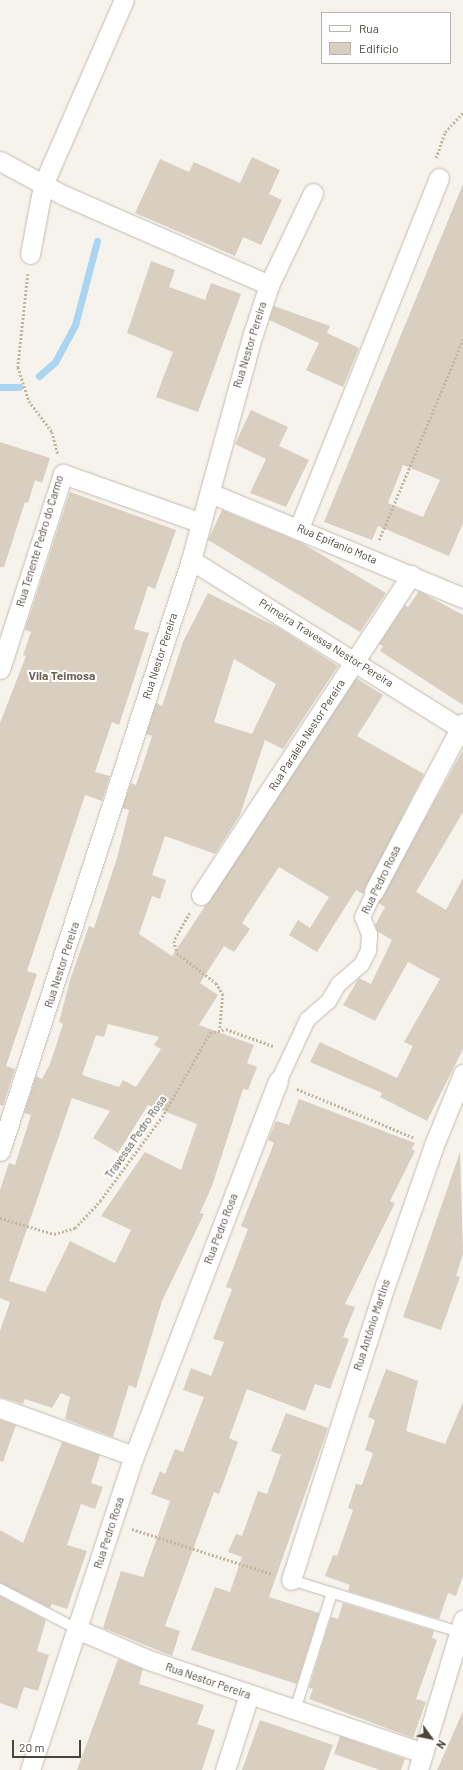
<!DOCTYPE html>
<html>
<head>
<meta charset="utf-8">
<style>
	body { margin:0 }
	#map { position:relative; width:463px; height:1770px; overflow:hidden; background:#f6f3ec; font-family:Barlow,sans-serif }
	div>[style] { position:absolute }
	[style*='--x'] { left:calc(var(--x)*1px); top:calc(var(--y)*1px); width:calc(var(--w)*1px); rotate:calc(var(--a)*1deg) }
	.stream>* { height:7px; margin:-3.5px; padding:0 3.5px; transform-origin:3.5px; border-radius:3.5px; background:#a9d4f2 }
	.building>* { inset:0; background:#d8cfc1 }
	.path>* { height:2.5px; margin-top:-1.25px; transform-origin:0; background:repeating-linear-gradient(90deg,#c4b79f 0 2px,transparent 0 4px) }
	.roads { filter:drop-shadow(0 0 1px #c2bbae) drop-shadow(0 0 1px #c2bbae) }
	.service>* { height:10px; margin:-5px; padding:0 5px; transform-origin:5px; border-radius:5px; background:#fff }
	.pedestrian>* { height:15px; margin:-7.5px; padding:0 7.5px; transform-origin:7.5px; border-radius:7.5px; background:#fff }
	.minor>* { height:19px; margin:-9.5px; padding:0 9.5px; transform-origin:9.5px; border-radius:9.5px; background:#fff }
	span { translate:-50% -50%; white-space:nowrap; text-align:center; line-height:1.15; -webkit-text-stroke:4px #fff; paint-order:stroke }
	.street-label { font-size:11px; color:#4b4439 }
	.neighbourhood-label { font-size:12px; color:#6e6250; font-weight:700 }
	.legend { position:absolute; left:321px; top:12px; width:130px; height:52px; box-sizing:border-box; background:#fff; border:1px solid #b7b4b0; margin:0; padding:5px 7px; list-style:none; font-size:12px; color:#4b4439 }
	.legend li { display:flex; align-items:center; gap:8px; height:20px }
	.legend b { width:20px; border:1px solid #b7b4b0 }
	.north { position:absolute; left:411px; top:1718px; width:40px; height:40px; -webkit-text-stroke:3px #fff; paint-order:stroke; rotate:123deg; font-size:11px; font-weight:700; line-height:16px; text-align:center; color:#4b4439 }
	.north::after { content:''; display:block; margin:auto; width:14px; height:18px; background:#4b4439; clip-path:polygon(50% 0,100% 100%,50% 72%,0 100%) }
	.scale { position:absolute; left:12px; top:1740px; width:69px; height:18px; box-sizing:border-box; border:2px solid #4b4439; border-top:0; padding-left:5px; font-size:12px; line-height:14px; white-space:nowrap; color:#4b4439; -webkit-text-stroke:3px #fff; paint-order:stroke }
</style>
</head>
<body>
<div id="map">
	<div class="stream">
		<div style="--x:39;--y:376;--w:21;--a:-41"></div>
		<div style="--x:55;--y:362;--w:42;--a:-61.6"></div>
		<div style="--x:75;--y:325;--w:87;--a:-75.3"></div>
		<div style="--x:0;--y:387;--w:19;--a:0"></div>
	</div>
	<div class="building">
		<div style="clip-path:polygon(252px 157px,280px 170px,269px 194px,282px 200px,261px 245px,243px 237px,235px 256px,135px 213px,160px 159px,189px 172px,194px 162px,240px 183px)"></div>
		<div style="clip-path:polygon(evenodd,463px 184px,463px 523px,449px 556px,378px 526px,372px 540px,324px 522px,463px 184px,403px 465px,440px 480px,423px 517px,388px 503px,403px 465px)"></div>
		<div style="clip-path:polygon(151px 261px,175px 270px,169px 287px,205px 300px,211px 283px,241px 294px,198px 412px,156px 397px,173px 352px,127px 333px)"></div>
		<div style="clip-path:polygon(274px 306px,330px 326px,327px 333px,359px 348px,343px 387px,306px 370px,319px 343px,269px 320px)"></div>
		<div style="clip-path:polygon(251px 410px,288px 427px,279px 446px,309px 460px,286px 507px,250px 493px,266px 459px,235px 444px)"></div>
		<div style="clip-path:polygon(0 442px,50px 458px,42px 483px,35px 480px,28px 503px,25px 502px,4px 567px,0 567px)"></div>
		<div style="clip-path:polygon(70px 492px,176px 530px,155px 589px,148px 586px,134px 629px,149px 633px,119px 725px,112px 722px,95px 772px,110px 776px,102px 801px,85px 795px,27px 971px,37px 974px,6px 1066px,15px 1069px,3px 1106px,0 1105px,0 723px,26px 656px,23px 655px,31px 632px,25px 630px)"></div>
		<div style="clip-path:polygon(222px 510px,300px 542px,386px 593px,360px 632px,208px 540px)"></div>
		<div style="clip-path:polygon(419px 591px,463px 615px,463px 705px,380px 651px,383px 646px,379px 644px,405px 605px,408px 607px)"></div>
		<div style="clip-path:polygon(evenodd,208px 593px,279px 628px,338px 666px,283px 749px,265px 740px,240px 815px,215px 854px,165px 836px,152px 875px,166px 880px,160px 899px,152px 896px,139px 934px,172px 956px,356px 678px,383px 695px,357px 736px,424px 774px,363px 894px,356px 890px,317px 952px,289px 935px,298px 920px,310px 928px,329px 897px,279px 867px,242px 923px,250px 929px,234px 952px,224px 946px,200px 983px,218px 995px,199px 1025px,254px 1045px,247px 1063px,257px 1067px,248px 1090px,243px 1089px,212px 1186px,200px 1213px,204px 1214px,162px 1301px,136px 1388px,129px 1385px,113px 1437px,65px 1419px,70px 1397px,61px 1393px,52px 1408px,25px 1399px,23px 1404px,0 1397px,0 1331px,10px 1302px,0 1298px,0 1190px,9px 1163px,15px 1165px,31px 1115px,24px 1113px,36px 1076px,42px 1079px,50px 1064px,63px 1024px,59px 1022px,70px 980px,89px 926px,94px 928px,117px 858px,129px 810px,122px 808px,131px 783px,136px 785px,145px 758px,152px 736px,146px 734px,156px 703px,162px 706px,183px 642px,208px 593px,234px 659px,276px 684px,252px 734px,214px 722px,234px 659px,208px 593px,108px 1024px,159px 1037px,154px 1045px,161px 1049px,136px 1087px,123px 1080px,119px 1087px,82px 1075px,96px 1035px,104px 1037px,108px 1024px,208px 593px,72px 1098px,110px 1111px,93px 1138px,118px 1153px,148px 1105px,197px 1124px,181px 1170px,145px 1152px,101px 1216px,131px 1230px,115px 1263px,70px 1241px,45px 1292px,9px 1281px,72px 1098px)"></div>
		<div style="clip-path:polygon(463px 750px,463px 812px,416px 892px,446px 910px,463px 878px,463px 1049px,427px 1121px,380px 1097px,382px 1093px,310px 1062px,320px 1042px,397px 1078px,413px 1046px,404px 1042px,440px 979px,408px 962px,375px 1021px,343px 1005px,359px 978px,371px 984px,392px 940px,377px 931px,375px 925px,385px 907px,378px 903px)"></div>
		<div style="clip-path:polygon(299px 1099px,415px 1143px,412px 1149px,415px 1151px,390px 1201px,395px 1203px,345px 1304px,355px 1307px,343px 1337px,349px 1339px,330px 1389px,315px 1384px,305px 1411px,247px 1389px,229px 1438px,238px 1442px,219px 1494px,214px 1492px,165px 1626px,180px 1631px,172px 1656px,103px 1628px,121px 1571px,143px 1577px,170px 1501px,151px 1494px,160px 1471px,165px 1474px,175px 1449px,183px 1452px,204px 1397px,183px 1390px,191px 1368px,211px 1376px,224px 1342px,213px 1339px,232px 1289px,226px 1287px,248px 1229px,241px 1226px,274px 1143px,268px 1140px,276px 1121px,289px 1125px)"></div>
		<div style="clip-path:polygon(460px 1152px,463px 1254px,456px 1276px,460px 1277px,441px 1330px,403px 1317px)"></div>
		<div style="clip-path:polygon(386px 1369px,418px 1381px,406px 1431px,445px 1444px,463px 1402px,463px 1576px,456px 1596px,448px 1593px,439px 1619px,348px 1591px,350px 1585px,325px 1576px,333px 1555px,337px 1556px,353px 1510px,348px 1508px,356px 1484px,362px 1485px,373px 1453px,365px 1450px,375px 1420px,368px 1417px)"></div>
		<div style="clip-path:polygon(286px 1413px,328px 1428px,269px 1597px,319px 1613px,297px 1684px,191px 1650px,215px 1587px,230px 1592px,242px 1557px,228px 1552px,236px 1534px,242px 1536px,258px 1491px,267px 1494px,281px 1455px,271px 1451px)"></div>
		<div style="clip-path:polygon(0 1420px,16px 1425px,3px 1462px,0 1461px)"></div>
		<div style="clip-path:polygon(62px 1442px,100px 1455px,91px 1483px,103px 1487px,95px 1509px,81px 1504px,67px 1545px,87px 1551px,67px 1609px,52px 1604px,50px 1608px,0 1583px,0 1530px,23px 1543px)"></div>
		<div style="clip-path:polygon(0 1596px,46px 1620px,37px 1651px,49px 1655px,38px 1691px,24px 1687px,17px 1709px,0 1703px)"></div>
		<div style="clip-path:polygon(343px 1603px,434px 1631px,432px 1638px,437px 1640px,416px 1699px,426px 1702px,413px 1738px,309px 1699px,313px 1689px,309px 1688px,331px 1617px,338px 1619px)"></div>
		<div style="clip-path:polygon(118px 1659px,143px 1669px,139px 1684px,204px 1705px,197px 1724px,215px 1730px,202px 1770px,77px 1770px)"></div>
		<div style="clip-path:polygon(463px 1711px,463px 1770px,437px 1770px,446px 1750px)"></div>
		<div style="clip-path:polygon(260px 1720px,333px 1745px,324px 1770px,242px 1770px)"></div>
		<div style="clip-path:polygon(340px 1736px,405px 1759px,401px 1770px,380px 1770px,334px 1754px)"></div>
	</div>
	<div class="path">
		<div style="--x:436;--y:158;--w:28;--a:-71"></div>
		<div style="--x:445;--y:132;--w:26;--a:-47"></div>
		<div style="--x:28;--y:274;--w:94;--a:96.1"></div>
		<div style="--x:18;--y:367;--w:36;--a:72"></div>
		<div style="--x:29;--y:401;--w:39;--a:53"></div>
		<div style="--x:52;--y:432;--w:23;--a:75"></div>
		<div style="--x:379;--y:540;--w:218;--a:-67.3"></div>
		<div style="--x:190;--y:913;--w:32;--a:120"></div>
		<div style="--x:174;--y:941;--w:12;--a:76"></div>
		<div style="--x:177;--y:953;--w:49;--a:37.6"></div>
		<div style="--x:216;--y:983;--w:13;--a:58"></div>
		<div style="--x:223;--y:994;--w:34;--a:95"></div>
		<div style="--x:297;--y:1089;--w:128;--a:22.6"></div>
		<div style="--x:0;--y:1218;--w:56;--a:16.5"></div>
		<div style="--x:54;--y:1234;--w:22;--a:-16"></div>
		<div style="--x:75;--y:1228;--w:37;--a:-47"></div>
		<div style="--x:100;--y:1201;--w:104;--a:-53.6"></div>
		<div style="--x:162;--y:1117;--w:97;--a:-60.3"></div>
		<div style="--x:210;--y:1033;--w:16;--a:-14"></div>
		<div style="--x:226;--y:1029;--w:50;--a:19.9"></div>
		<div style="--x:132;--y:1529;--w:147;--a:17.8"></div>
	</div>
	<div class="roads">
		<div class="service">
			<div style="--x:291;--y:1580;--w:176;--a:17.2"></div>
			<div style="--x:0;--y:1589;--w:87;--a:27.5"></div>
			<div style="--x:295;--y:1710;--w:123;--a:-72.5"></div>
		</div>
		<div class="pedestrian">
			<div style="--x:278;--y:1081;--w:68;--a:-64.9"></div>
			<div style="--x:307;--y:1019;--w:28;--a:-41"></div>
			<div style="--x:328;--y:1001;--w:20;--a:-60"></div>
			<div style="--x:338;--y:984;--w:30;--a:-41"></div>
			<div style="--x:361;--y:964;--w:16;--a:-63"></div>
			<div style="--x:368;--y:950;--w:16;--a:-86"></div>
			<div style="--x:369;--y:934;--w:18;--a:-112"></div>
			<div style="--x:362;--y:917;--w:29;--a:-65"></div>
		</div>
		<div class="minor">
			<div style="--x:0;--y:161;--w:72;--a:28.4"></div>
			<div style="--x:63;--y:195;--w:225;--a:23.6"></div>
			<div style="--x:30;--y:254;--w:70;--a:-79.3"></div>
			<div style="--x:43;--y:185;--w:202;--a:-66.4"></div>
			<div style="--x:210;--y:493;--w:274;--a:22.5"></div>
			<div style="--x:299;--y:528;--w:377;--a:-68.2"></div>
			<div style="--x:191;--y:560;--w:317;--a:32"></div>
			<div style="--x:0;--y:669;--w:205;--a:-72.1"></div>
			<div style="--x:63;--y:474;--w:146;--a:19.5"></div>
			<div style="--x:374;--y:891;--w:190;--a:-62.1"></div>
			<div style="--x:201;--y:895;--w:383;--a:-56.7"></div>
			<div style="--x:0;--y:1151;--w:621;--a:-72.09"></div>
			<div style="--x:191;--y:560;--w:234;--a:-74.7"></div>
			<div style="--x:253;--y:334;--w:52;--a:-71.9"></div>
			<div style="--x:269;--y:285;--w:102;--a:-64.4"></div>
			<div style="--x:0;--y:1408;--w:142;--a:19.7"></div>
			<div style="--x:291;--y:1580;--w:312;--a:-72.3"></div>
			<div style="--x:386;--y:1283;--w:146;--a:-70.8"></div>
			<div style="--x:434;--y:1145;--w:77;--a:-67.8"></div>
			<div style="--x:77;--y:1629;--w:78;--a:23.3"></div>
			<div style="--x:149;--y:1660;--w:289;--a:18.7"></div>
			<div style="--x:30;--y:1770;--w:331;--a:-71.7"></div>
			<div style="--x:134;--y:1456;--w:402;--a:-69"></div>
			<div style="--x:225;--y:1770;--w:79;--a:-72.3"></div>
			<div style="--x:418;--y:1770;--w:157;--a:-73.3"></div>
		</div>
	</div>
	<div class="street-label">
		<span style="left:250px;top:345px;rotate:-73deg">Rua Nestor Pereira</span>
		<span style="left:40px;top:541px;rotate:-73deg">Rua Tenente Pedro do Carmo</span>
		<span style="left:337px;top:544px;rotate:23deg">Rua Epifanio Mota</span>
		<span style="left:326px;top:643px;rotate:32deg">Primeira Travessa Nestor Pereira</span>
		<span style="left:160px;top:656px;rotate:-72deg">Rua Nestor Pereira</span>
		<span style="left:307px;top:735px;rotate:-57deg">Rua Paralela Nestor Pereira</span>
		<span style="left:381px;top:880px;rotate:-64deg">Rua Pedro Rosa</span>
		<span style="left:62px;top:965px;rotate:-72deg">Rua Nestor Pereira</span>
		<span style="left:136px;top:1137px;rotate:-55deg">Travessa Pedro Rosa</span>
		<span style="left:221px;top:1229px;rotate:-69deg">Rua Pedro Rosa</span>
		<span style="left:372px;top:1325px;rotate:-72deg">Rua Antônio Martins</span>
		<span style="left:109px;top:1533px;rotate:-72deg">Rua Pedro Rosa</span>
		<span style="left:208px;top:1681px;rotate:19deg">Rua Nestor Pereira</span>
	</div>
	<div class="neighbourhood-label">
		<span style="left:62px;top:676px">Vila Teimosa</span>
	</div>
	<ul class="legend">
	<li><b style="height:5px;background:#fff"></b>Rua</li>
	<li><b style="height:11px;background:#d8cfc1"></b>Edifício</li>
	</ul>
	<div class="north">N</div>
	<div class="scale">20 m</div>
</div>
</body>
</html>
